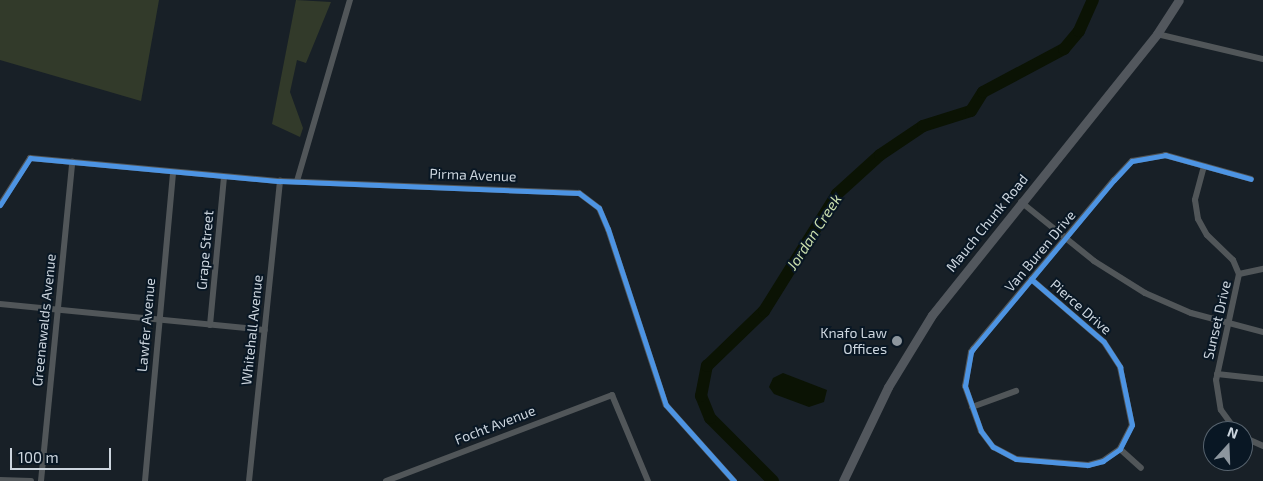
<!DOCTYPE html>
<html>
<head>
<meta charset="utf-8">
<style>
	body { margin:0 }
	#map { position:relative; width:1263px; height:481px; overflow:hidden; background:#182027; font-family:"Exo 2",sans-serif }
	div>[style] { position:absolute }
	[style*='--x'] { left:calc(var(--x)*1px); top:calc(var(--y)*1px); width:calc(var(--w)*1px); rotate:calc(var(--a)*1deg) }
	.green>* { inset:0; background:#323a2a }
	.water>* { inset:0; background:#0b1304 }
	.river>* { height:12px; margin:-6px; padding:0 6px; transform-origin:6px; border-radius:6px; background:#0b1304 }
	.minor>* { height:6px; margin:-3px; padding:0 3px; transform-origin:3px; border-radius:3px; background:#515659 }
	.major>* { height:9px; margin:-4.5px; padding:0 4.5px; transform-origin:4.5px; border-radius:4.5px; background:#52575d }
	.cycleway>* { height:5px; margin:-2.5px; padding:0 2.5px; transform-origin:2.5px; border-radius:2.5px; background:#4d94e3 }
	.dots>* { width:14px; height:14px; translate:-50% -50%; box-sizing:border-box; border:2px solid #091724; border-radius:50% }
	span { translate:-50% -50%; white-space:nowrap; text-align:center; line-height:1.15; -webkit-text-stroke:4px #091724; paint-order:stroke }
	.street-label { font-size:14px; color:#ccd5de }
	.poi-label { font-size:14px; color:#ccd5de }
	.right { translate:-100% -50%; text-align:right }
	.water-label { font-size:15px; color:#c9deac; font-style:italic }
	.north { position:absolute; left:1203px; top:421px; width:50px; height:50px; box-sizing:border-box; background:#091724; border:1px solid #57636e; border-radius:50%; rotate:20deg; font-size:14px; font-weight:700; line-height:20px; text-align:center; color:#ccd5de }
	.north::after { content:''; display:block; margin:auto; width:18px; height:22px; background:#8d969e; clip-path:polygon(50% 0,100% 100%,50% 72%,0 100%) }
	.scale { position:absolute; left:10px; top:448px; width:101px; height:22px; box-sizing:border-box; border:2px solid #ccd5de; border-top:0; padding-left:6px; font-size:15px; line-height:18px; white-space:nowrap; color:#ccd5de; -webkit-text-stroke:4px #091724; paint-order:stroke }
</style>
</head>
<body>
<div id="map">
	<div class="green">
		<div style="clip-path:polygon(0 0,159px 0,141px 101px,0 60px)"></div>
		<div style="clip-path:polygon(296px 0,331px 2px,306px 63px,297px 60px,290px 92px,303px 128px,300px 137px,272px 124px)"></div>
	</div>
	<div class="water">
		<div style="clip-path:polygon(783px 373px,827px 390px,824px 402px,809px 407px,774px 394px,769px 387px,773px 378px)"></div>
	</div>
	<div class="river">
		<div style="--x:773;--y:481;--w:89;--a:-135"></div>
		<div style="--x:710;--y:418;--w:24;--a:-112"></div>
		<div style="--x:701;--y:396;--w:31;--a:-79"></div>
		<div style="--x:707;--y:366;--w:79;--a:-44"></div>
		<div style="--x:764;--y:311;--w:138;--a:-58"></div>
		<div style="--x:837;--y:194;--w:58;--a:-42.2"></div>
		<div style="--x:880;--y:155;--w:52;--a:-34"></div>
		<div style="--x:923;--y:126;--w:50;--a:-17.4"></div>
		<div style="--x:971;--y:111;--w:22;--a:-58"></div>
		<div style="--x:983;--y:92;--w:92;--a:-28"></div>
		<div style="--x:1064;--y:49;--w:23;--a:-50"></div>
		<div style="--x:1079;--y:31;--w:34;--a:-66"></div>
	</div>
	<div class="minor">
		<div style="--x:1157;--y:34;--w:109;--a:13.3"></div>
		<div style="--x:1204;--y:166;--w:35;--a:105"></div>
		<div style="--x:1195;--y:200;--w:19;--a:81"></div>
		<div style="--x:1198;--y:219;--w:18;--a:61"></div>
		<div style="--x:1207;--y:235;--w:36;--a:44"></div>
		<div style="--x:1233;--y:260;--w:15;--a:67"></div>
		<div style="--x:1239;--y:274;--w:108;--a:102.2"></div>
		<div style="--x:1216;--y:380;--w:30;--a:81"></div>
		<div style="--x:1221;--y:410;--w:26;--a:54"></div>
		<div style="--x:297;--y:181;--w:189;--a:-73.7"></div>
		<div style="--x:1021;--y:202;--w:94;--a:38.9"></div>
		<div style="--x:1094;--y:261;--w:60;--a:32.1"></div>
		<div style="--x:1145;--y:293;--w:50;--a:23.5"></div>
		<div style="--x:1191;--y:313;--w:74;--a:14.8"></div>
		<div style="--x:0;--y:205;--w:56;--a:-57.4"></div>
		<div style="--x:30;--y:158;--w:251;--a:5.3"></div>
		<div style="--x:280;--y:181;--w:299;--a:2.3"></div>
		<div style="--x:579;--y:193;--w:25;--a:37"></div>
		<div style="--x:599;--y:208;--w:23;--a:67"></div>
		<div style="--x:608;--y:229;--w:185;--a:71.8"></div>
		<div style="--x:666;--y:405;--w:102;--a:48.2"></div>
		<div style="--x:1239;--y:274;--w:25;--a:-12"></div>
		<div style="--x:1031;--y:279;--w:96;--a:40.8"></div>
		<div style="--x:1104;--y:342;--w:30;--a:57"></div>
		<div style="--x:1120;--y:367;--w:59;--a:78.3"></div>
		<div style="--x:1132;--y:425;--w:27;--a:117"></div>
		<div style="--x:1120;--y:449;--w:21;--a:145"></div>
		<div style="--x:1103;--y:461;--w:16;--a:165"></div>
		<div style="--x:1088;--y:465;--w:72;--a:-175.2"></div>
		<div style="--x:1016;--y:459;--w:26;--a:-152"></div>
		<div style="--x:993;--y:447;--w:20;--a:-127"></div>
		<div style="--x:981;--y:431;--w:48;--a:-109.6"></div>
		<div style="--x:965;--y:386;--w:35;--a:-80"></div>
		<div style="--x:971;--y:352;--w:4;--a:-56"></div>
		<div style="--x:973;--y:349;--w:220;--a:-50.2"></div>
		<div style="--x:1114;--y:180;--w:26;--a:-47"></div>
		<div style="--x:1132;--y:161;--w:34;--a:-10"></div>
		<div style="--x:1165;--y:155;--w:89;--a:15.6"></div>
		<div style="--x:0;--y:304;--w:266;--a:5.6"></div>
		<div style="--x:210;--y:325;--w:149;--a:-84.6"></div>
		<div style="--x:1217;--y:374;--w:46;--a:6.2"></div>
		<div style="--x:972;--y:407;--w:47;--a:-20"></div>
		<div style="--x:1243;--y:437;--w:22;--a:24"></div>
		<div style="--x:1120;--y:449;--w:28;--a:42"></div>
		<div style="--x:0;--y:480;--w:31;--a:2"></div>
		<div style="--x:41;--y:481;--w:321;--a:-84.4"></div>
		<div style="--x:145;--y:481;--w:310;--a:-84.8"></div>
		<div style="--x:249;--y:481;--w:302;--a:-84.1"></div>
		<div style="--x:386;--y:481;--w:242;--a:-20.8"></div>
		<div style="--x:612;--y:395;--w:93;--a:67.3"></div>
	</div>
	<div class="major">
		<div style="--x:843;--y:481;--w:104;--a:-64.4"></div>
		<div style="--x:888;--y:387;--w:84;--a:-58.6"></div>
		<div style="--x:932;--y:315;--w:360;--a:-51.3"></div>
		<div style="--x:1157;--y:34;--w:40;--a:-57.1"></div>
	</div>
	<div class="cycleway">
		<div style="--x:0;--y:205;--w:56;--a:-57.4"></div>
		<div style="--x:30;--y:158;--w:251;--a:5.3"></div>
		<div style="--x:280;--y:181;--w:299;--a:2.3"></div>
		<div style="--x:579;--y:193;--w:25;--a:37"></div>
		<div style="--x:599;--y:208;--w:23;--a:67"></div>
		<div style="--x:608;--y:229;--w:185;--a:71.8"></div>
		<div style="--x:666;--y:405;--w:102;--a:48.2"></div>
		<div style="--x:1031;--y:279;--w:96;--a:40.8"></div>
		<div style="--x:1104;--y:342;--w:30;--a:57"></div>
		<div style="--x:1120;--y:367;--w:59;--a:78.3"></div>
		<div style="--x:1132;--y:425;--w:27;--a:117"></div>
		<div style="--x:1120;--y:449;--w:21;--a:145"></div>
		<div style="--x:1103;--y:461;--w:16;--a:165"></div>
		<div style="--x:1088;--y:465;--w:72;--a:-175.2"></div>
		<div style="--x:1016;--y:459;--w:26;--a:-152"></div>
		<div style="--x:993;--y:447;--w:20;--a:-127"></div>
		<div style="--x:981;--y:431;--w:48;--a:-109.6"></div>
		<div style="--x:965;--y:386;--w:35;--a:-80"></div>
		<div style="--x:971;--y:352;--w:4;--a:-56"></div>
		<div style="--x:973;--y:349;--w:220;--a:-50.2"></div>
		<div style="--x:1114;--y:180;--w:26;--a:-47"></div>
		<div style="--x:1132;--y:161;--w:34;--a:-10"></div>
		<div style="--x:1165;--y:155;--w:89;--a:15.6"></div>
	</div>
	<div class="dots">
		<div style="left:897px;top:341px;background:#8d969e"></div>
	</div>
	<div class="street-label">
		<span style="left:473px;top:175px;rotate:2deg">Pirma Avenue</span>
		<span style="left:987px;top:223px;rotate:-51deg">Mauch Chunk Road</span>
		<span style="left:205px;top:250px;rotate:-85deg">Grape Street</span>
		<span style="left:1040px;top:251px;rotate:-50deg">Van Buren Drive</span>
		<span style="left:1081px;top:307px;rotate:41deg">Pierce Drive</span>
		<span style="left:44px;top:320px;rotate:-84deg">Greenawalds Avenue</span>
		<span style="left:1217px;top:320px;rotate:-77deg">Sunset Drive</span>
		<span style="left:146px;top:325px;rotate:-85deg">Lawfer Avenue</span>
		<span style="left:252px;top:330px;rotate:-84deg">Whitehall Avenue</span>
		<span style="left:495px;top:425px;rotate:-21deg">Focht Avenue</span>
	</div>
	<div class="poi-label">
		<span class="right" style="left:887px;top:341px">Knafo Law<br>Offices</span>
	</div>
	<div class="water-label">
		<span style="left:814px;top:232px;rotate:-57deg">Jordan Creek</span>
	</div>
	<div class="north">N</div>
	<div class="scale">100 m</div>
</div>
</body>
</html>
